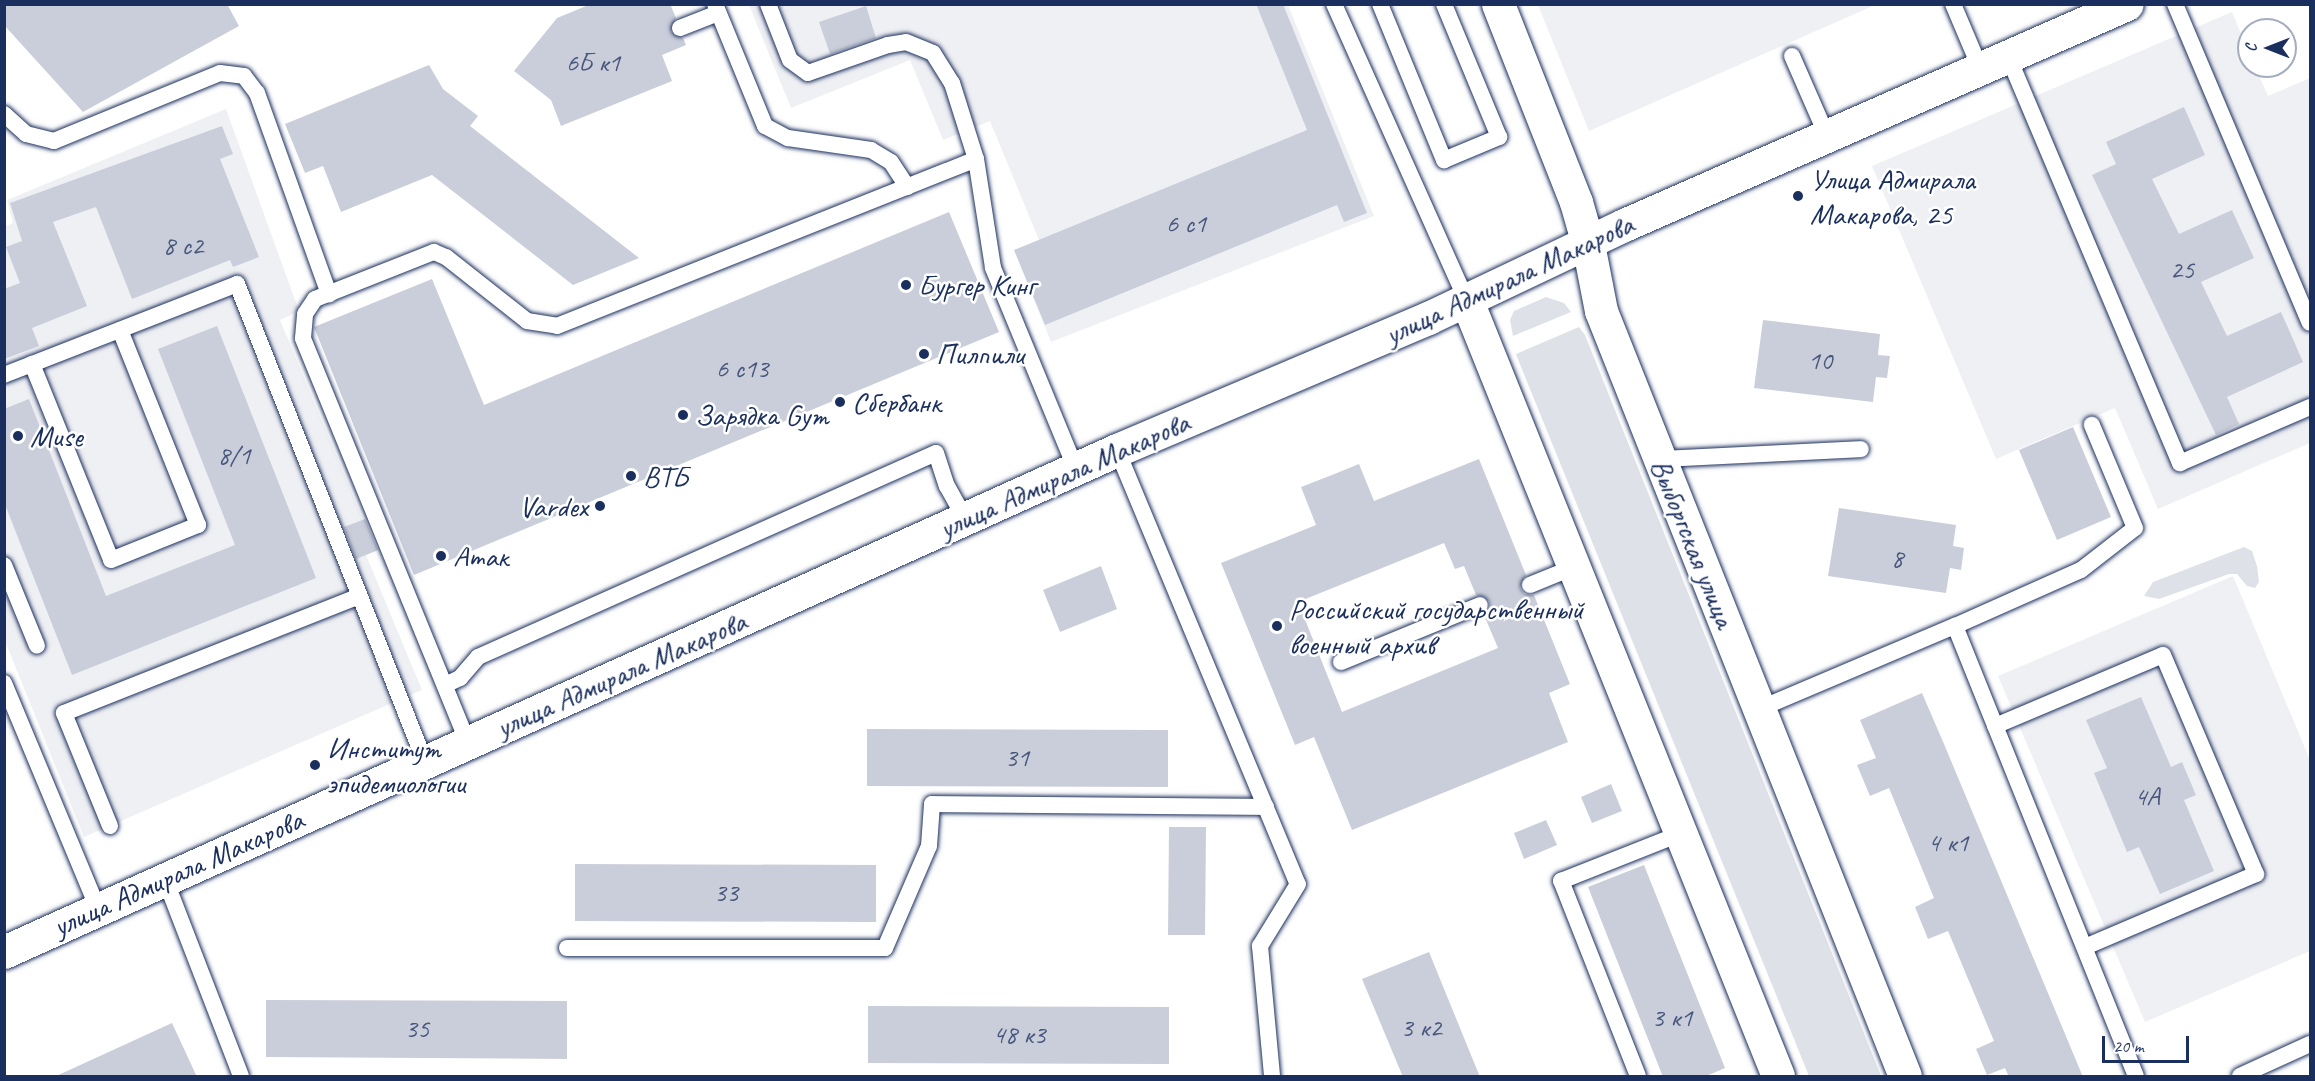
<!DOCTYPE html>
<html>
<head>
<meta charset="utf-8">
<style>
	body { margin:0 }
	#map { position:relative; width:2315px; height:1081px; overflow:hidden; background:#fff; font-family:Caveat,sans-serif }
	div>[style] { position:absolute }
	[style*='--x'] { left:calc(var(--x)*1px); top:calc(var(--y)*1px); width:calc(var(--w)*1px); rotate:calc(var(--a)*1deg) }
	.built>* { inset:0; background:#eff0f4 }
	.green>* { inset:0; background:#dee1e7 }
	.building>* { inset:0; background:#caceda }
	.roads { filter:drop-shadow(0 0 2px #1b2f5e) drop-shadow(0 0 2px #1b2f5e) }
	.lane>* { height:16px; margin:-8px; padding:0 8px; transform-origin:8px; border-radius:8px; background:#fff }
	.street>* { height:33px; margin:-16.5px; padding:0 16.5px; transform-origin:16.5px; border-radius:16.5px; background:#fff }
	.secondary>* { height:33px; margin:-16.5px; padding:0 16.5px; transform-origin:16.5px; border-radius:16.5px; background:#fff }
	.dots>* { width:16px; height:16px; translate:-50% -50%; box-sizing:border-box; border:3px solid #fff; border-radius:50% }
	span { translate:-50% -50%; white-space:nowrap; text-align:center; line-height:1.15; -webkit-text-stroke:5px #fff; paint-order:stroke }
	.number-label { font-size:27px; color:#47577d }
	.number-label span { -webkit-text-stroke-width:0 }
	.poi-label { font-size:30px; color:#1b2f5e }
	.left { translate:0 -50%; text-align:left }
	.right { translate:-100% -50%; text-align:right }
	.street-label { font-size:30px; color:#1b2f5e }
	.frame { position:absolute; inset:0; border:6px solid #1b2f5e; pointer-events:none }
	.north { position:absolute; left:2237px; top:18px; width:60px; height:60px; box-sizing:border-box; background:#fff; border:2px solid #a4acbf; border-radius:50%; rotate:270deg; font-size:16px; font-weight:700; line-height:24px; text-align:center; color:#1b2f5e }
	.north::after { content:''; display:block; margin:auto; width:21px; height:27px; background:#1b2f5e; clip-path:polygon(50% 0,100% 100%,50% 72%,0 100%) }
	.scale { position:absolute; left:2102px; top:1036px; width:87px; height:27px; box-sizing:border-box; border:3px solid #1b2f5e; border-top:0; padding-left:8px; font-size:18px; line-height:21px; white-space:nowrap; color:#1b2f5e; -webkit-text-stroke:4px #fff; paint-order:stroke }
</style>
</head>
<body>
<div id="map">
	<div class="built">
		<div style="clip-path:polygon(749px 5px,1288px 5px,1374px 216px,1051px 342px,1014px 250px,1039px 240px,990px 121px,943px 140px,910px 60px,791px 108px)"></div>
		<div style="clip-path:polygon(1538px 5px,1875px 5px,1589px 131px)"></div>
		<div style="clip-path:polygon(2232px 12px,2249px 52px,2249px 66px,2255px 66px,2268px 96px,2310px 78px,2310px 443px,2158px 509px,2115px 408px,1996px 459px,1872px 166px)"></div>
		<div style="clip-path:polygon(226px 109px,299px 311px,280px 320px,376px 551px,366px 555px,422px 690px,84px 837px,5px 641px,4px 227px,13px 223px,7px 200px)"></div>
		<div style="clip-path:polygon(2233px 576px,2310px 760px,2310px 951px,2145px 1022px,1998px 676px)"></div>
	</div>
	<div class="green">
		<div style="clip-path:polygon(1546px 297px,1564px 303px,1571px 312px,1513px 336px,1510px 320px,1514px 311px)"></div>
		<div style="clip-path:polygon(1579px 327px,1585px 335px,1881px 1076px,1809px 1076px,1519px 362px,1516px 354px)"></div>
		<div style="clip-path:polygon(2244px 547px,2252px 551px,2257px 566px,2259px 582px,2255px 588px,2247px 586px,2237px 574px,2229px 574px,2159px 599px,2144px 596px,2153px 582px)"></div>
	</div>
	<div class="building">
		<div style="clip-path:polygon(4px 4px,227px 4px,239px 26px,83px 112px,4px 25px)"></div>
		<div style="clip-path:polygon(591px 4px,670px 4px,676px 18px,671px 32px,683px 38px,686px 45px,662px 55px,672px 81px,561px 126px,551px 100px,514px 71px,557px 18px)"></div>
		<div style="clip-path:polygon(1256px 4px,1283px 4px,1367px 213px,1344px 222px,1337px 205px,1045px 325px,1014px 250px,1307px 130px)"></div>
		<div style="clip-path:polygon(866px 6px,876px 38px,830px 54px,819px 22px)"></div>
		<div style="clip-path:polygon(429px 65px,443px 89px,478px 116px,470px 126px,639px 258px,573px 285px,432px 175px,341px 212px,323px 166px,305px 173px,285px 124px)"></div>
		<div style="clip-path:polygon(2184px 107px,2205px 155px,2152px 179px,2179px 234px,2232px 210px,2254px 258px,2201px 282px,2227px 336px,2281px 312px,2303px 362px,2227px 397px,2239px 424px,2216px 435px,2092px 175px,2116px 164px,2106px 142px)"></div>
		<div style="clip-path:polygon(222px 126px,233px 154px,220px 159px,259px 257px,233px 267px,230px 260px,132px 299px,96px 207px,53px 222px,87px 306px,32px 328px,39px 346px,4px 359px,4px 289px,20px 283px,6px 247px,22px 241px,10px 203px)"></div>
		<div style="clip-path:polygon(949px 212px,999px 332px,414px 575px,314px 327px,432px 279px,484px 405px)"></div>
		<div style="clip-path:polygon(1763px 320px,1880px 334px,1878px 355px,1890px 356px,1887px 378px,1876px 377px,1873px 402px,1754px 388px)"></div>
		<div style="clip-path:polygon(217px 326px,316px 578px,72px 675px,4px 502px,4px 409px,29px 399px,106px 596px,235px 545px,158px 349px)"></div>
		<div style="clip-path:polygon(2073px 427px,2111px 517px,2057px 540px,2019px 450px)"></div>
		<div style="clip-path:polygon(evenodd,1479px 459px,1526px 575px,1520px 588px,1524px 594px,1534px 595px,1570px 684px,1549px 693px,1568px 742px,1352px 830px,1314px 737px,1295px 745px,1221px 563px,1316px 525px,1301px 487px,1332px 475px,1359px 464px,1374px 501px,1479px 459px,1444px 543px,1455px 569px,1464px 566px,1476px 595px,1489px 601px,1490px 607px,1484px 615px,1498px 648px,1342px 712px,1298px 602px,1444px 543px)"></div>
		<div style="clip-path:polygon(1839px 508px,1956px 525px,1953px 546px,1964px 548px,1961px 570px,1950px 568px,1946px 593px,1828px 576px)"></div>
		<div style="clip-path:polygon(365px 519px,378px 550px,356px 559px,344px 527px)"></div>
		<div style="clip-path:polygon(1101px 566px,1117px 609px,1060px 632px,1043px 590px)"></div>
		<div style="clip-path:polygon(1922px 693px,1944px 744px,2083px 1077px,2009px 1077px,2005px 1068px,1987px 1075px,1976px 1049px,1994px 1041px,1948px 931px,1928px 939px,1915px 907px,1934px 898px,1889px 788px,1870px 796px,1857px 765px,1876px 758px,1860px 720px)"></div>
		<div style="clip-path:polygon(2141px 697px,2171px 767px,2182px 762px,2196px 795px,2184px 800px,2214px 871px,2160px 894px,2139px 847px,2127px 852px,2094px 773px,2107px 768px,2086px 720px)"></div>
		<div style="clip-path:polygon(867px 729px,1168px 730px,1168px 787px,867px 786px)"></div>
		<div style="clip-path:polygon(1611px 784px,1622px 811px,1592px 823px,1581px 797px)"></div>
		<div style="clip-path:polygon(1546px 820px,1557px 845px,1524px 859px,1514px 833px)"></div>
		<div style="clip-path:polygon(1169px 827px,1206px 827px,1205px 935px,1168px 935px)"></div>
		<div style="clip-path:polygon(575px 864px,876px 865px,876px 922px,575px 921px)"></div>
		<div style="clip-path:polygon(1644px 865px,1725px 1068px,1704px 1077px,1663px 1077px,1588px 887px)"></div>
		<div style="clip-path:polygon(1429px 952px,1480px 1077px,1403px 1077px,1362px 979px)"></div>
		<div style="clip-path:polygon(266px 1000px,567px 1001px,567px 1059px,266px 1057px)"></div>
		<div style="clip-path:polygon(868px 1006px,1169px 1007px,1169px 1064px,868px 1063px)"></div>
		<div style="clip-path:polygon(172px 1023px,197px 1077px,54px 1077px)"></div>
	</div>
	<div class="roads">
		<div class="lane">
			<div style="--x:715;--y:4;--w:132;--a:67.7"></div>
			<div style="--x:765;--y:126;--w:26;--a:28"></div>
			<div style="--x:788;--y:138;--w:84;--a:8.2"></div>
			<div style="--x:871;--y:150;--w:23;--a:31"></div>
			<div style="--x:891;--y:162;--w:30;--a:57"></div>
			<div style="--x:768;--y:4;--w:60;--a:68.6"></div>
			<div style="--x:790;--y:60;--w:22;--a:36"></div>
			<div style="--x:808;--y:73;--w:85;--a:-19.3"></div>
			<div style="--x:888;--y:45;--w:18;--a:-9"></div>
			<div style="--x:906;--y:42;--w:29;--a:22"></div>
			<div style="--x:933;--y:53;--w:36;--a:58"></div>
			<div style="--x:952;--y:83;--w:80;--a:72.5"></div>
			<div style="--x:1334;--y:4;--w:325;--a:65.9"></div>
			<div style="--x:1380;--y:4;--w:169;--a:67.7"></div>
			<div style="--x:1444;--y:160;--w:60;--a:-22.7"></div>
			<div style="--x:1499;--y:137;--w:144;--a:-112.5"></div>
			<div style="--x:1953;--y:4;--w:69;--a:67.1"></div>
			<div style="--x:2175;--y:4;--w:346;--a:67.1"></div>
			<div style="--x:680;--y:28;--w:41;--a:-21.5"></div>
			<div style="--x:1792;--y:56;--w:87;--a:66.4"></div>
			<div style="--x:2008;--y:56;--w:442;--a:67.1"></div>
			<div style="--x:2180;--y:463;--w:142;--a:-23.3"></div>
			<div style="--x:4;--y:114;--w:30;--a:42"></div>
			<div style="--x:26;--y:134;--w:29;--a:14"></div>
			<div style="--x:54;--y:141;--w:179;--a:-22.3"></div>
			<div style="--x:220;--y:73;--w:24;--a:7"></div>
			<div style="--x:244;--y:76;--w:21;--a:53"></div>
			<div style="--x:257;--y:93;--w:214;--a:70.3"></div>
			<div style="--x:32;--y:364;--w:211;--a:68"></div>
			<div style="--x:111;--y:560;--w:94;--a:-21.9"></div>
			<div style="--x:198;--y:525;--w:210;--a:-111.8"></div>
			<div style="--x:4;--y:375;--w:250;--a:-21.3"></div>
			<div style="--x:237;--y:284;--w:514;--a:68.53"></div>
			<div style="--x:1117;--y:450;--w:470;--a:67.4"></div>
			<div style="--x:1298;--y:884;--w:73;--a:121.5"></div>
			<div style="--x:1260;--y:946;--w:131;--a:84.7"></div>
			<div style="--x:1660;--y:459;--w:201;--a:-2.8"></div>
			<div style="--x:4;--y:565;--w:87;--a:67.8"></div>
			<div style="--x:1530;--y:585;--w:48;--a:-22.2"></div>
			<div style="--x:1955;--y:626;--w:138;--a:-24"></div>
			<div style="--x:2081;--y:570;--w:68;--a:-37.9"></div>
			<div style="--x:2135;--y:528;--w:112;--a:-112.7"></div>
			<div style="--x:1341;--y:662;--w:150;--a:-22.3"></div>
			<div style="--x:4;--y:683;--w:245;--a:67.4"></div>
			<div style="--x:445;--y:685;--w:17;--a:-25"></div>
			<div style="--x:460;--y:678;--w:28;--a:-49"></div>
			<div style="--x:478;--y:657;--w:501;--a:-24.01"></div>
			<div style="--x:936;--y:453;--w:35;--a:72"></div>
			<div style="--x:947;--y:486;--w:37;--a:61"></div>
			<div style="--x:1759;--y:709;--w:213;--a:-23"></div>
			<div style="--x:1955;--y:626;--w:485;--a:68.1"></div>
			<div style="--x:1995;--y:726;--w:182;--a:-22.9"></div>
			<div style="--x:2163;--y:655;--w:238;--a:67"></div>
			<div style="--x:2256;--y:874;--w:186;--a:156.9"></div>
			<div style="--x:468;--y:743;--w:437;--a:-112.2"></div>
			<div style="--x:303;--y:338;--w:24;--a:-85"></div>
			<div style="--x:305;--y:314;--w:18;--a:-56"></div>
			<div style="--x:315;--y:299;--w:128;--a:-21.6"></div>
			<div style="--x:434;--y:252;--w:13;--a:23"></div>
			<div style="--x:446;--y:257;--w:103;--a:38.3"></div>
			<div style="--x:527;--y:321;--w:30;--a:9"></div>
			<div style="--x:557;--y:326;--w:451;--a:-21.7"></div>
			<div style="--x:976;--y:159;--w:110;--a:81.1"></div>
			<div style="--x:993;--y:268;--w:217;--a:67.6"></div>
			<div style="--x:110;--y:826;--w:122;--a:-112.2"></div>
			<div style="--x:64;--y:713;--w:317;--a:-21.6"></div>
			<div style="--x:165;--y:879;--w:211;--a:68.9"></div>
			<div style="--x:567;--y:948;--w:318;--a:0"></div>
			<div style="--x:885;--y:948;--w:111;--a:-66.7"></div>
			<div style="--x:929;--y:846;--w:42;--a:-85.9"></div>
			<div style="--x:932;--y:804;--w:334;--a:0.5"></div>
			<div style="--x:1638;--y:1076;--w:210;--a:-111.5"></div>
			<div style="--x:1561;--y:881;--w:128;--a:-21.6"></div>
			<div style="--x:2240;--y:1076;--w:77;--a:-24.6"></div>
		</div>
		<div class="street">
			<div style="--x:1588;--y:244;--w:68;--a:79"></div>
			<div style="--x:1601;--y:311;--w:823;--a:68.33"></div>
			<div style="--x:1467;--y:301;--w:835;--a:68.13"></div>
		</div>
		<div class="secondary">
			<div style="--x:1498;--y:4;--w:213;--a:68.5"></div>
			<div style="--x:1576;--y:202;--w:44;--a:74.1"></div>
			<div style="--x:4;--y:952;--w:1221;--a:-24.28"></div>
			<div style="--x:1117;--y:450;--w:338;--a:-23"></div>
			<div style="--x:1428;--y:318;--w:217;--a:-25.4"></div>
			<div style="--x:1624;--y:225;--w:549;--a:-23.72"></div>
		</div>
	</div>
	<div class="dots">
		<div style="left:1798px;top:196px;background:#1b2f5e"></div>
		<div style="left:906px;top:285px;background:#1b2f5e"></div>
		<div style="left:924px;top:354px;background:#1b2f5e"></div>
		<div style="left:840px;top:402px;background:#1b2f5e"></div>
		<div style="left:683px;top:415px;background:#1b2f5e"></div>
		<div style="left:18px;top:436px;background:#1b2f5e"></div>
		<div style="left:631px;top:476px;background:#1b2f5e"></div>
		<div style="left:600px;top:506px;background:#1b2f5e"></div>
		<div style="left:441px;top:556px;background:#1b2f5e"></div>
		<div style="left:1277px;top:626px;background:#1b2f5e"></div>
		<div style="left:315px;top:765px;background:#1b2f5e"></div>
	</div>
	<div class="number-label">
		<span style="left:593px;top:63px">6Б к1</span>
		<span style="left:1186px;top:224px">6 с1</span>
		<span style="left:183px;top:246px">8 с2</span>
		<span style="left:2182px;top:270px">25</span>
		<span style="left:1820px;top:361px">10</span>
		<span style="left:742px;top:369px">6 с13</span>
		<span style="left:234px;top:456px">8/1</span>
		<span style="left:1897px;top:559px">8</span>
		<span style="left:1017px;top:758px">31</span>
		<span style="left:2147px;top:797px">4А</span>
		<span style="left:1948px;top:843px">4 к1</span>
		<span style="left:726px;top:893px">33</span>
		<span style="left:1672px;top:1018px">3 к1</span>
		<span style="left:1421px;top:1028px">3 к2</span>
		<span style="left:417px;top:1029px">35</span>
		<span style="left:1019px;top:1035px">48 к3</span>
	</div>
	<div class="poi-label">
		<span class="left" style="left:1810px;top:196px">Улица Адмирала<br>Макарова, 25</span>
		<span class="left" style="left:918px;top:285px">Бургер Кинг</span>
		<span class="left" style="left:936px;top:354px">Пилпили</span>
		<span class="left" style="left:852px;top:402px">Сбербанк</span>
		<span class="left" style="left:695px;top:415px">Зарядка Gym</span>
		<span class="left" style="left:30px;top:436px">Muse</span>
		<span class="left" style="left:643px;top:476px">ВТБ</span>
		<span class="right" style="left:588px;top:506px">Vardex</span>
		<span class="left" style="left:453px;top:556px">Атак</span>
		<span class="left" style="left:1289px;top:626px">Российский государственный<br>военный архив</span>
		<span class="left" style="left:327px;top:765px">Институт<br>эпидемиологии</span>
	</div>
	<div class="street-label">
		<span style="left:1509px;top:279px;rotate:-25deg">улица Адмирала Макарова</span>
		<span style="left:1064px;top:475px;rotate:-24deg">улица Адмирала Макарова</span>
		<span style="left:1693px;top:543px;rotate:68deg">Выборгская улица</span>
		<span style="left:621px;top:674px;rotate:-24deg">улица Адмирала Макарова</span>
		<span style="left:178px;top:873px;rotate:-24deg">улица Адмирала Макарова</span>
	</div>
	<div class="frame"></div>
	<div class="north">С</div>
	<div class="scale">20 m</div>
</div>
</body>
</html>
